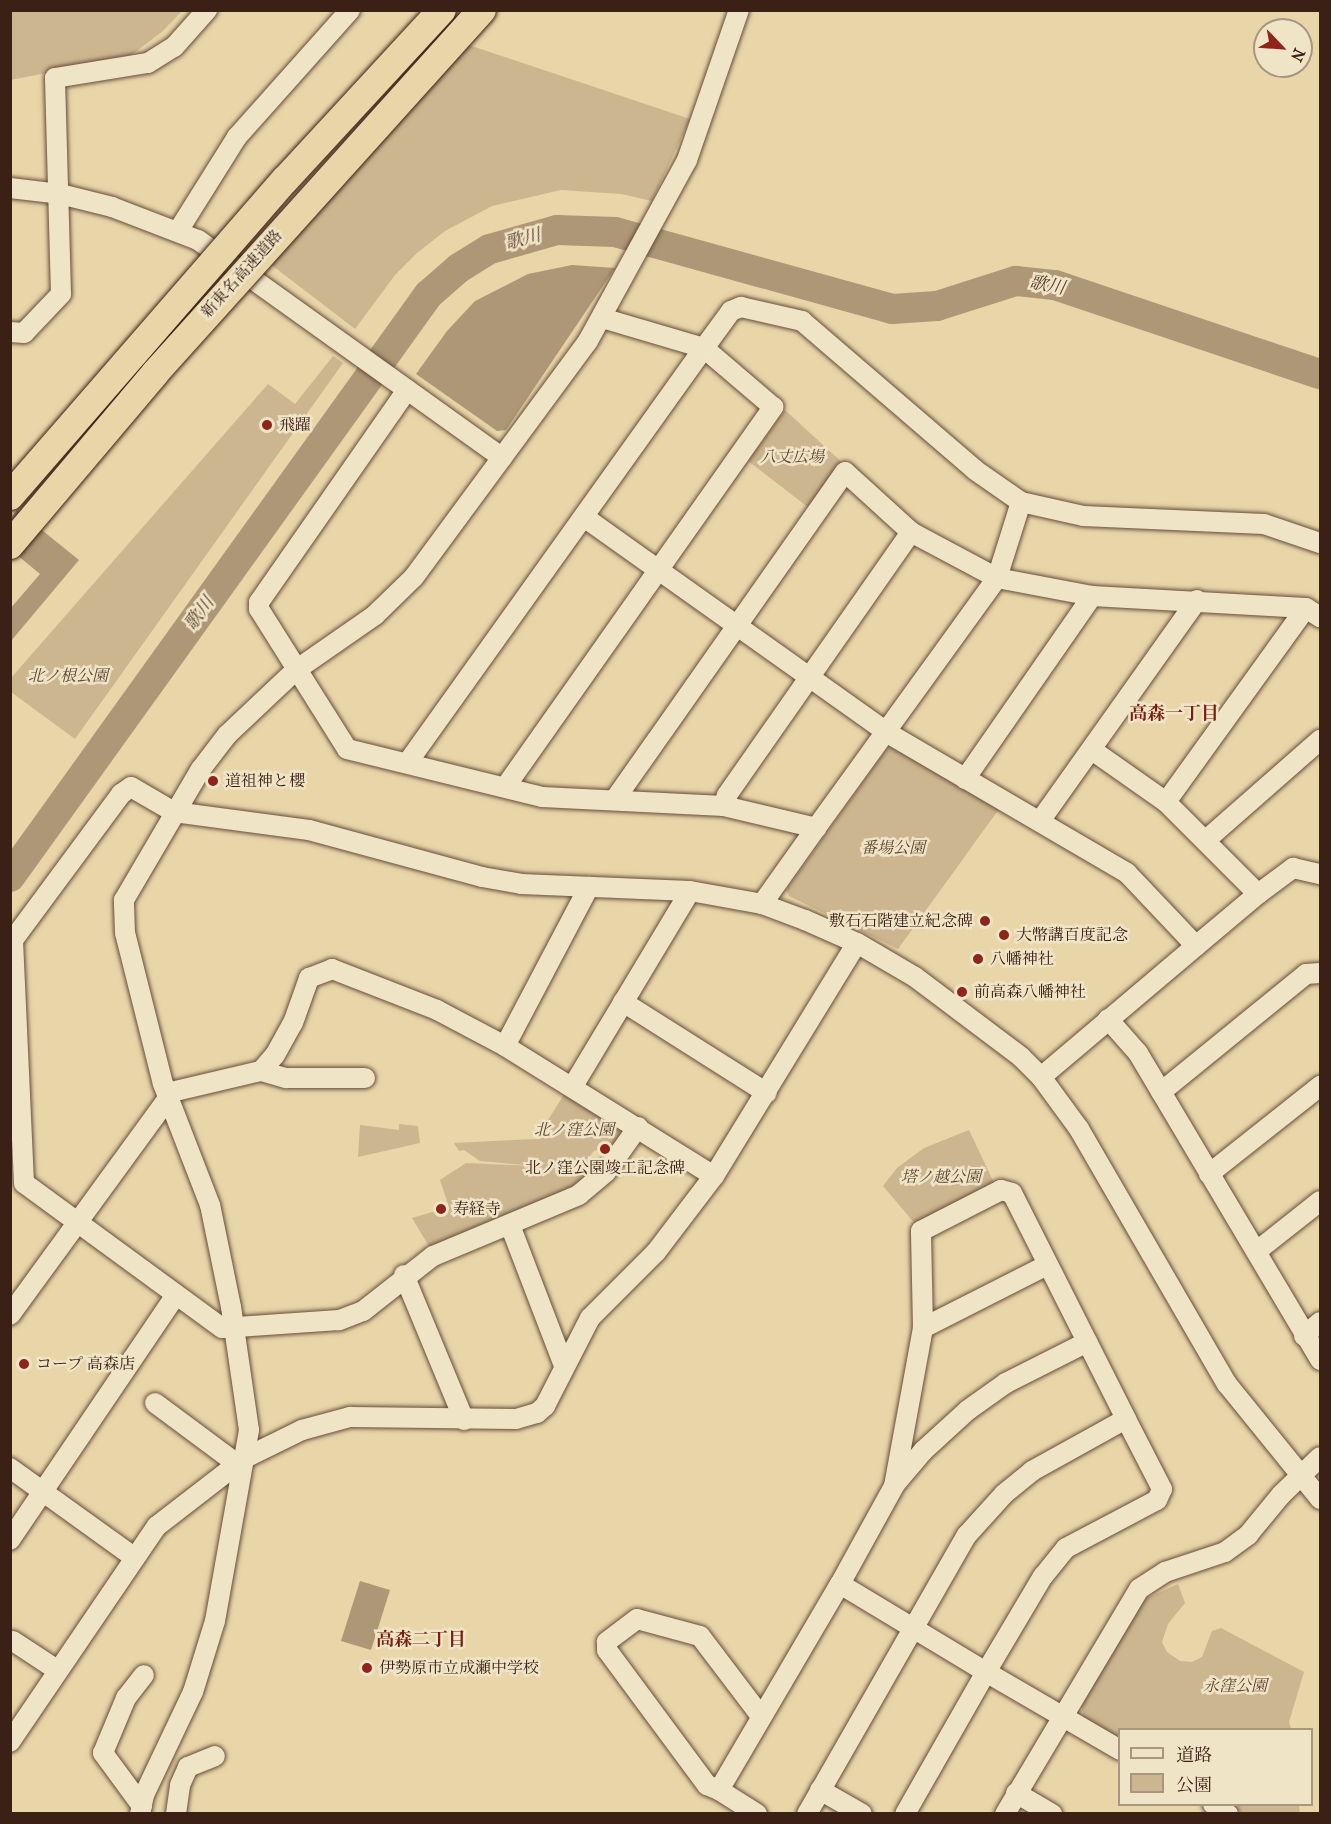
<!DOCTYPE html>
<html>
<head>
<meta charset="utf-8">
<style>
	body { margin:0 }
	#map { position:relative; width:1331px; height:1824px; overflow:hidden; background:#e8d5a8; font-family:"IM FELL French Canon","Noto Serif JP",serif }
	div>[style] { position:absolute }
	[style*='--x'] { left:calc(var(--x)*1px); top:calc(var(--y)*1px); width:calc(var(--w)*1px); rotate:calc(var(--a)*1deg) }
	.green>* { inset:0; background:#cbb68f }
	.water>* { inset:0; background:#ad9776 }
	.river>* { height:30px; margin:-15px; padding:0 15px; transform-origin:15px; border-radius:15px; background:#ad9776 }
	.roads { filter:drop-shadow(0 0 2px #664d3a) drop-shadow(0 0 2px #664d3a) }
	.minor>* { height:20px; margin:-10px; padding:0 10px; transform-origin:10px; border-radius:10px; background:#f0e4c6 }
	.bridges { filter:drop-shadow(0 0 2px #3b2016) drop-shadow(0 0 2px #3b2016) }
	.highway-bridge>* { height:28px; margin:-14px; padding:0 14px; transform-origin:14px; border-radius:14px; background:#e8d5a8 }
	.dots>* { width:16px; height:16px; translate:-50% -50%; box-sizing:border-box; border:3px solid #f0e4c6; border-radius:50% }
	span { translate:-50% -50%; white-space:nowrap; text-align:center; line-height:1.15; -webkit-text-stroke:5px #f0e4c6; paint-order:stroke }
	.street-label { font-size:16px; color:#3b2016 }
	.poi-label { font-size:16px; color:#3b2016 }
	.left { translate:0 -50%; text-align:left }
	.right { translate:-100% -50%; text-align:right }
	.park-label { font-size:16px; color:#5f4634; font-style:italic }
	.water-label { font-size:18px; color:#5d4433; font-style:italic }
	.neighbourhood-label { font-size:18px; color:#7a1f14; font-weight:700 }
	.frame { position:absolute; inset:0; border:12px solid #3b2016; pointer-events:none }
	.legend { position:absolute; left:1118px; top:1728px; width:195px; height:78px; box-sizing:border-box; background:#f0e4c6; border:2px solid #a89680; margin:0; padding:8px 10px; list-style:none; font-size:18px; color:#3b2016 }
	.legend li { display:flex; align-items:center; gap:12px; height:30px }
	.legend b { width:30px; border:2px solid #a89680 }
	.north { position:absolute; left:1253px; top:18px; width:60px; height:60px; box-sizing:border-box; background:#f0e4c6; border:2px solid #a89680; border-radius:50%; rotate:115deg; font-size:16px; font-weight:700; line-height:24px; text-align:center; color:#3b2016 }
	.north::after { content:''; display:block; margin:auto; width:21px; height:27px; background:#8f2418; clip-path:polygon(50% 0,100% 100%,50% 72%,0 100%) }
</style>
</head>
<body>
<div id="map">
	<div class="green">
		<div style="clip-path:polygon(10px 11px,182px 11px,163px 31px,130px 56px,11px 80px)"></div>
		<div style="clip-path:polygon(463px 43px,690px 119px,652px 201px,621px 194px,561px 190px,492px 206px,445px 231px,417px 253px,395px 275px,355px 329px,265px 260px)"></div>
		<div style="clip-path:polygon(333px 356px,343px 363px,75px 739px,11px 692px,11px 678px,268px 384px,295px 404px)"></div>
		<div style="clip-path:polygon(785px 410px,846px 466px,813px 511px,748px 461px)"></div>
		<div style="clip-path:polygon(894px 747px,999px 809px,898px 949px,789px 896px,786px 890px,886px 750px)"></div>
		<div style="clip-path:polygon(565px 1093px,617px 1126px,621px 1137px,610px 1156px,595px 1150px,587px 1159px,542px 1164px,605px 1161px,577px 1190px,430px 1248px,412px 1218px,449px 1207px,440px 1180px,466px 1163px,535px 1166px,480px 1161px,464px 1150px,459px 1151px,454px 1143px,536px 1139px)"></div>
		<div style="clip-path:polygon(399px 1124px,418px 1126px,420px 1143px,358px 1157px,360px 1125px,399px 1130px)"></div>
		<div style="clip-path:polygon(969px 1130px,995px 1185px,917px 1226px,883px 1186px,897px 1168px,924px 1148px)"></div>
		<div style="clip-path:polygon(1178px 1584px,1185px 1603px,1168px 1624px,1162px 1642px,1167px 1652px,1180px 1661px,1192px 1662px,1202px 1657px,1212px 1631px,1221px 1628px,1304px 1672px,1289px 1722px,1291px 1729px,1120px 1730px,1119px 1741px,1084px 1720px,1081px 1703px,1140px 1601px)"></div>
		<div style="clip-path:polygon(1228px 1805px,1299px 1805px,1300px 1813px,1243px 1813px)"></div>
	</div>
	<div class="water">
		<div style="clip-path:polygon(572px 265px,615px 268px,506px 430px,497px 431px,416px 374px,447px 331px,475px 301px,528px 274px)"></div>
		<div style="clip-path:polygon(17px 510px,79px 560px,11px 641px,10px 609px,40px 574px,11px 550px,11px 517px)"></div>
		<div style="clip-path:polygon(360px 1581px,390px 1590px,371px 1650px,341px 1641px)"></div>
	</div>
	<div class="river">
		<div style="--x:10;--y:877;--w:717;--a:-54.31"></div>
		<div style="--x:428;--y:295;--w:41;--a:-41.1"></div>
		<div style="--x:459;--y:268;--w:36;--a:-32"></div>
		<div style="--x:490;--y:249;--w:70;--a:-15.8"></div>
		<div style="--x:557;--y:230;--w:58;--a:2"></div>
		<div style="--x:615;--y:232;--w:288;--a:15.5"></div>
		<div style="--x:892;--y:309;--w:45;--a:-3.8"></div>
		<div style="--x:937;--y:306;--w:83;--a:-17.6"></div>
		<div style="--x:1016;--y:281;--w:39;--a:6"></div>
		<div style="--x:1055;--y:285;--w:280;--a:18.6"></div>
	</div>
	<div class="roads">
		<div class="minor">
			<div style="--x:10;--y:188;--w:50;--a:6.8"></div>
			<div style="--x:60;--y:194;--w:54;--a:14"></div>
			<div style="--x:112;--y:207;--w:92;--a:21"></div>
			<div style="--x:198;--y:240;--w:374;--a:35.6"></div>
			<div style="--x:178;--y:231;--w:111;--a:-57.9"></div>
			<div style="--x:237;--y:137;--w:170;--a:-48.3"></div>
			<div style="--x:10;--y:332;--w:14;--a:4"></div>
			<div style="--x:24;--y:333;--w:54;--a:-46.5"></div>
			<div style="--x:61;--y:294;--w:216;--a:-91.6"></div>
			<div style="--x:55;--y:78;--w:94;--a:-9.2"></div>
			<div style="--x:148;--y:63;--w:31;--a:-32"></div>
			<div style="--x:174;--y:47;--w:50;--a:-48.3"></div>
			<div style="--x:407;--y:390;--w:259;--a:124.9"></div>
			<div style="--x:259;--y:602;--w:7;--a:90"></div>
			<div style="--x:259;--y:609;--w:165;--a:57.8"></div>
			<div style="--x:347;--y:749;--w:201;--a:13.8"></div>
			<div style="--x:542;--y:797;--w:182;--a:2.8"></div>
			<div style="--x:724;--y:806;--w:95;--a:13.4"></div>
			<div style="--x:816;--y:828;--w:309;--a:-54.1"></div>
			<div style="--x:997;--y:578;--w:98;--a:-151.9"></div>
			<div style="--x:911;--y:532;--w:89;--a:-137.7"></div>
			<div style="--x:845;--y:472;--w:398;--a:125.1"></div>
			<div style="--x:1021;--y:502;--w:80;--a:107.5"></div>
			<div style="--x:997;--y:578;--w:97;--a:10.7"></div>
			<div style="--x:1092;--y:596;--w:214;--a:3.2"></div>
			<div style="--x:1306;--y:608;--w:17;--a:33"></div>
			<div style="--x:584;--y:517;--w:371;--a:35.4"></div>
			<div style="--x:886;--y:732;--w:279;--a:30.3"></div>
			<div style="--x:1127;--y:873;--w:100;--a:46.6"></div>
			<div style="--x:1196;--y:946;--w:203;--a:139.8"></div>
			<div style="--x:1092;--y:750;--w:90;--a:35.1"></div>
			<div style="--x:1166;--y:802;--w:130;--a:45"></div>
			<div style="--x:1258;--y:894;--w:44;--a:-36.6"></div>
			<div style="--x:1293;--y:868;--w:28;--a:13"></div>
			<div style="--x:408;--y:762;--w:509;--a:-54.44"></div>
			<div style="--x:704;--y:348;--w:46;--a:-53.9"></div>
			<div style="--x:731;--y:311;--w:11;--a:-22"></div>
			<div style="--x:741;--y:307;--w:63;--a:12.9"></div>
			<div style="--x:802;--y:321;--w:228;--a:40.7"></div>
			<div style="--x:975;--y:470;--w:56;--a:34.8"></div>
			<div style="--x:1021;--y:502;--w:64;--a:12.7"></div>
			<div style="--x:1083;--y:516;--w:181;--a:2.5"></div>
			<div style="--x:1264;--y:524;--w:59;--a:18.7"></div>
			<div style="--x:965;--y:779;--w:223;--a:-55.2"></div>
			<div style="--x:506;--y:786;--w:464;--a:-54.8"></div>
			<div style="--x:773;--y:407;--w:91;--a:-139.5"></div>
			<div style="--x:704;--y:348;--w:106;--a:-163.6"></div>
			<div style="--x:1166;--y:802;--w:239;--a:-54.2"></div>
			<div style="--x:724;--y:806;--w:11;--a:-75"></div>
			<div style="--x:727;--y:795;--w:321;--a:-55"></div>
			<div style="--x:1040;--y:821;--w:271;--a:-54.6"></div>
			<div style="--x:1206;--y:840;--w:152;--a:-41.3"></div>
			<div style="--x:762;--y:904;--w:93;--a:-54.6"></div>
			<div style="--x:1196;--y:946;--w:81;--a:-40"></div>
			<div style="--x:623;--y:1002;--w:170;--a:32.3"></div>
			<div style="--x:1108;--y:1019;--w:45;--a:48.6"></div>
			<div style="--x:1138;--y:1053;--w:357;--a:59.3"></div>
			<div style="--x:505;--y:1046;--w:180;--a:-62.2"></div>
			<div style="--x:261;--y:1071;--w:26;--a:16"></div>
			<div style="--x:286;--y:1078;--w:79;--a:0"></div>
			<div style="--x:573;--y:1086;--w:227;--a:-59"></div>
			<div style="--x:1161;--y:1092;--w:187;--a:-39.1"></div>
			<div style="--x:1306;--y:974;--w:14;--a:-4"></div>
			<div style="--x:167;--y:1093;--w:97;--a:-13.2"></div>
			<div style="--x:261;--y:1071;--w:21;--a:-49"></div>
			<div style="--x:275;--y:1055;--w:37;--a:-61"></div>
			<div style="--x:293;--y:1023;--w:48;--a:-70.4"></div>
			<div style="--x:309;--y:978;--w:25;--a:-21"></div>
			<div style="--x:332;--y:969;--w:113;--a:21.3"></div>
			<div style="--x:437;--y:1010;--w:77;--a:27.9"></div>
			<div style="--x:505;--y:1046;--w:246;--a:31.9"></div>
			<div style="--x:638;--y:1127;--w:55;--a:125.4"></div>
			<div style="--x:606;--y:1172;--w:35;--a:140"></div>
			<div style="--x:579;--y:1195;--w:158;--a:157.3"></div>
			<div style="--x:433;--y:1256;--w:89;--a:141.8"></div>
			<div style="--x:363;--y:1311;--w:26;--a:159"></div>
			<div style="--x:339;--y:1320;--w:117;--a:176.1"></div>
			<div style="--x:222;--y:1328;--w:245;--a:-143.8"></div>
			<div style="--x:24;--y:1183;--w:243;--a:-92.6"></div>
			<div style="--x:13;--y:940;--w:182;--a:-53.5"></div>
			<div style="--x:121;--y:794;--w:12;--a:-35"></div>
			<div style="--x:131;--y:787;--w:50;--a:30.2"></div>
			<div style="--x:174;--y:812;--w:136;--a:7.6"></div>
			<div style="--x:309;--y:830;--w:179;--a:15.2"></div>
			<div style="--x:482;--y:877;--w:40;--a:10"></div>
			<div style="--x:521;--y:884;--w:169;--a:2.4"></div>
			<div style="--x:690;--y:891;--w:73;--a:10.2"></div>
			<div style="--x:762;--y:904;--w:46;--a:20.4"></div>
			<div style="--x:805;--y:920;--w:57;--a:23.9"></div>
			<div style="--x:857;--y:943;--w:67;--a:30.4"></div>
			<div style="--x:915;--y:977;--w:133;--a:37"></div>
			<div style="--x:1021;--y:1057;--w:28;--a:45"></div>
			<div style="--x:1041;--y:1077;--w:64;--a:53.8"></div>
			<div style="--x:1079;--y:1129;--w:295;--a:59.9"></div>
			<div style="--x:1227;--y:1384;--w:148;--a:51"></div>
			<div style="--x:1209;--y:1174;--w:142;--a:-38.4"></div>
			<div style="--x:510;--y:1225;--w:151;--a:69"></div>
			<div style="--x:1257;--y:1251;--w:80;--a:-38.4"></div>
			<div style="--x:404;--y:1275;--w:157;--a:67.5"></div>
			<div style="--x:10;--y:1315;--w:270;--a:-53.9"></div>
			<div style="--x:923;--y:1328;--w:139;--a:-26.9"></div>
			<div style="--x:1304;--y:1336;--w:21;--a:-41"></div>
			<div style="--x:155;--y:1403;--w:102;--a:36.6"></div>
			<div style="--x:10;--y:1468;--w:153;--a:35.7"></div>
			<div style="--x:896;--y:1483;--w:42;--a:-49.8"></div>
			<div style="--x:923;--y:1451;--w:61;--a:-42.3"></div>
			<div style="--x:968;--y:1410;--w:47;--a:-35.4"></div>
			<div style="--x:1006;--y:1383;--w:91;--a:-26.8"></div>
			<div style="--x:10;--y:1540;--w:296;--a:-55.9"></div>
			<div style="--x:840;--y:1584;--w:112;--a:-61.1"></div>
			<div style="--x:894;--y:1486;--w:161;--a:-79.6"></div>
			<div style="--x:923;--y:1328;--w:97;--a:-91.2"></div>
			<div style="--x:921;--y:1231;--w:90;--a:-27.1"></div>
			<div style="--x:1001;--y:1190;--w:11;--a:15"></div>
			<div style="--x:1012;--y:1193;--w:253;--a:63.2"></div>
			<div style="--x:13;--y:1641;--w:53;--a:33.4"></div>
			<div style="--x:760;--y:1715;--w:99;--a:-127.2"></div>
			<div style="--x:700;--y:1636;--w:65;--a:-164.9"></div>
			<div style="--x:637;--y:1619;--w:38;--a:143"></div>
			<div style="--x:607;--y:1642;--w:8;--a:90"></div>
			<div style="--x:607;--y:1650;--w:168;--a:53.5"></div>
			<div style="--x:707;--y:1785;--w:13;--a:23"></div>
			<div style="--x:719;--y:1790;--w:239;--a:-59.6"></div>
			<div style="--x:840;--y:1584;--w:170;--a:31.1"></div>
			<div style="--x:986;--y:1672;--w:163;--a:119.7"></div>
			<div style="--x:10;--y:1742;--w:261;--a:-55.8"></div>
			<div style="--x:157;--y:1526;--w:111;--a:-37.7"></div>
			<div style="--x:245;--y:1458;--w:64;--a:-26.2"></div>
			<div style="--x:302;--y:1430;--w:50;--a:-15.2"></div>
			<div style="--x:350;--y:1417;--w:166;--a:0.7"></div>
			<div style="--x:516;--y:1419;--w:22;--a:-16"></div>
			<div style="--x:537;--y:1413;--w:11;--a:-41"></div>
			<div style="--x:545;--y:1406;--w:99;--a:-62.9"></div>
			<div style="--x:590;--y:1318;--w:93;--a:-45"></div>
			<div style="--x:656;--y:1252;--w:96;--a:-52.7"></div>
			<div style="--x:714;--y:1176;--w:273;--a:-58.5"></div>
			<div style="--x:719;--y:1790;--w:45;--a:32.3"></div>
			<div style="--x:820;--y:1790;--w:48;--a:29.7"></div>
			<div style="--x:1016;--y:1793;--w:42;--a:30.3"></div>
			<div style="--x:1213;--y:1804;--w:18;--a:34"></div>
			<div style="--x:142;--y:1806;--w:66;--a:-126.3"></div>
			<div style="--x:103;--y:1753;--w:60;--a:-67.3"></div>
			<div style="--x:126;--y:1698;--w:29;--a:-52"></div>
			<div style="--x:140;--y:1814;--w:19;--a:-78"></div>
			<div style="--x:144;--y:1795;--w:114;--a:-64.6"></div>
			<div style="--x:193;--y:1692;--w:74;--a:-72.8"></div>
			<div style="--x:215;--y:1621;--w:194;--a:-79.9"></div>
			<div style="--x:249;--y:1430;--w:124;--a:-98.3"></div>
			<div style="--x:231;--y:1307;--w:104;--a:-101.6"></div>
			<div style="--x:210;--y:1205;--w:130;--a:-111.2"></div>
			<div style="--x:163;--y:1084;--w:156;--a:-104.1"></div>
			<div style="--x:125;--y:933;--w:33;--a:-92"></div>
			<div style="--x:124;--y:900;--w:152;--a:-59.6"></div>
			<div style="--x:201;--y:769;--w:43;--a:-52.6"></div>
			<div style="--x:227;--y:735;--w:95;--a:-43.3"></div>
			<div style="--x:296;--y:670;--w:96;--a:-34.8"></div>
			<div style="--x:375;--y:615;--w:54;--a:-44.3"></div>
			<div style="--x:414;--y:577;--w:293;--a:-53.6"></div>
			<div style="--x:588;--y:341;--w:206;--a:-61.3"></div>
			<div style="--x:687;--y:160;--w:159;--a:-70.9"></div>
			<div style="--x:176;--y:1814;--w:29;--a:-82"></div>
			<div style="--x:180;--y:1785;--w:20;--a:-66"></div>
			<div style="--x:188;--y:1767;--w:29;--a:-22"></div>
			<div style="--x:807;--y:1814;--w:322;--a:-60.2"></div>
			<div style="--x:967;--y:1535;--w:55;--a:-47.9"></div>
			<div style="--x:1004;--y:1494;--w:36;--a:-39"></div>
			<div style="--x:1032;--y:1471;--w:107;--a:-29"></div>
			<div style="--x:1126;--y:1419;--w:79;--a:62.8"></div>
			<div style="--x:1162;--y:1489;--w:12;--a:114"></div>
			<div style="--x:1157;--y:1500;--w:103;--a:152.2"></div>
			<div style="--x:1066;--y:1548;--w:36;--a:129"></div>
			<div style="--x:1043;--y:1576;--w:112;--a:120.7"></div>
			<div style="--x:986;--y:1672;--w:155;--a:30.2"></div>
			<div style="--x:1005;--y:1814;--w:262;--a:-59.2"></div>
			<div style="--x:1139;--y:1589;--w:31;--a:-33"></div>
			<div style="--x:1165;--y:1572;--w:63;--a:-18.4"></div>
			<div style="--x:1225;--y:1552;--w:29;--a:-36"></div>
			<div style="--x:1248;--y:1535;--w:52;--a:-50.5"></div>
			<div style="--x:1281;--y:1495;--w:54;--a:-44.3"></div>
		</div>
	</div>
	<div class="bridges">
		<div class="highway-bridge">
			<div style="--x:10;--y:496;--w:419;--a:-49"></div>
			<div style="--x:285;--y:180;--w:231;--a:-47.3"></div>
			<div style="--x:10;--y:545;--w:226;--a:-49.8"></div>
			<div style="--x:156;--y:372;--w:487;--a:-48"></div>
		</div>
	</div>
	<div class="dots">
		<div style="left:267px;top:425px;background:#8f2418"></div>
		<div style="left:213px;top:781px;background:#8f2418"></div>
		<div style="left:985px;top:921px;background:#8f2418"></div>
		<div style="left:1004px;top:935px;background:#8f2418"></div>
		<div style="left:978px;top:959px;background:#8f2418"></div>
		<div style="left:962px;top:992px;background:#8f2418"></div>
		<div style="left:605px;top:1149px;background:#8f2418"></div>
		<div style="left:441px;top:1209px;background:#8f2418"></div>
		<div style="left:24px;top:1364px;background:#8f2418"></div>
		<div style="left:367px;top:1668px;background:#8f2418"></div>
	</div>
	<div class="street-label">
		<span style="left:242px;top:274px;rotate:-48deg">新東名高速道路</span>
	</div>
	<div class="poi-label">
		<span class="left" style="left:279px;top:425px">飛躍</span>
		<span class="left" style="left:225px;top:781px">道祖神と櫻</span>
		<span class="right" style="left:973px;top:921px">敷石石階建立紀念碑</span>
		<span class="left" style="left:1016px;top:935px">大幣講百度記念</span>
		<span class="left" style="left:990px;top:959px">八幡神社</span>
		<span class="left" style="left:974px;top:992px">前高森八幡神社</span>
		<span style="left:605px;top:1168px">北ノ窪公園竣工記念碑</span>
		<span class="left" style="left:453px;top:1209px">寿経寺</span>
		<span class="left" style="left:36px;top:1364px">コープ 高森店</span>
		<span class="left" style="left:379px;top:1668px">伊勢原市立成瀬中学校</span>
	</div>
	<div class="park-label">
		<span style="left:792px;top:457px">八丈広場</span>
		<span style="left:68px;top:676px">北ノ根公園</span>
		<span style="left:893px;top:848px">番場公園</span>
		<span style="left:574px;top:1130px">北ノ窪公園</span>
		<span style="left:941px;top:1177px">塔ノ越公園</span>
		<span style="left:1235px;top:1686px">永窪公園</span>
	</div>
	<div class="water-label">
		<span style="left:523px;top:240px;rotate:-15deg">歌川</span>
		<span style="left:1047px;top:286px;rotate:11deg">歌川</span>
		<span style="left:200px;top:614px;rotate:-54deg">歌川</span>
	</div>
	<div class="neighbourhood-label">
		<span style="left:1174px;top:714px">高森一丁目</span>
		<span style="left:421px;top:1640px">高森二丁目</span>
	</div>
	<div class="frame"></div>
	<ul class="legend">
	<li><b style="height:8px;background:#f0e4c6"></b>道路</li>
	<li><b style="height:16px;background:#cbb68f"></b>公園</li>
	</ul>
	<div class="north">N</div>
</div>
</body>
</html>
